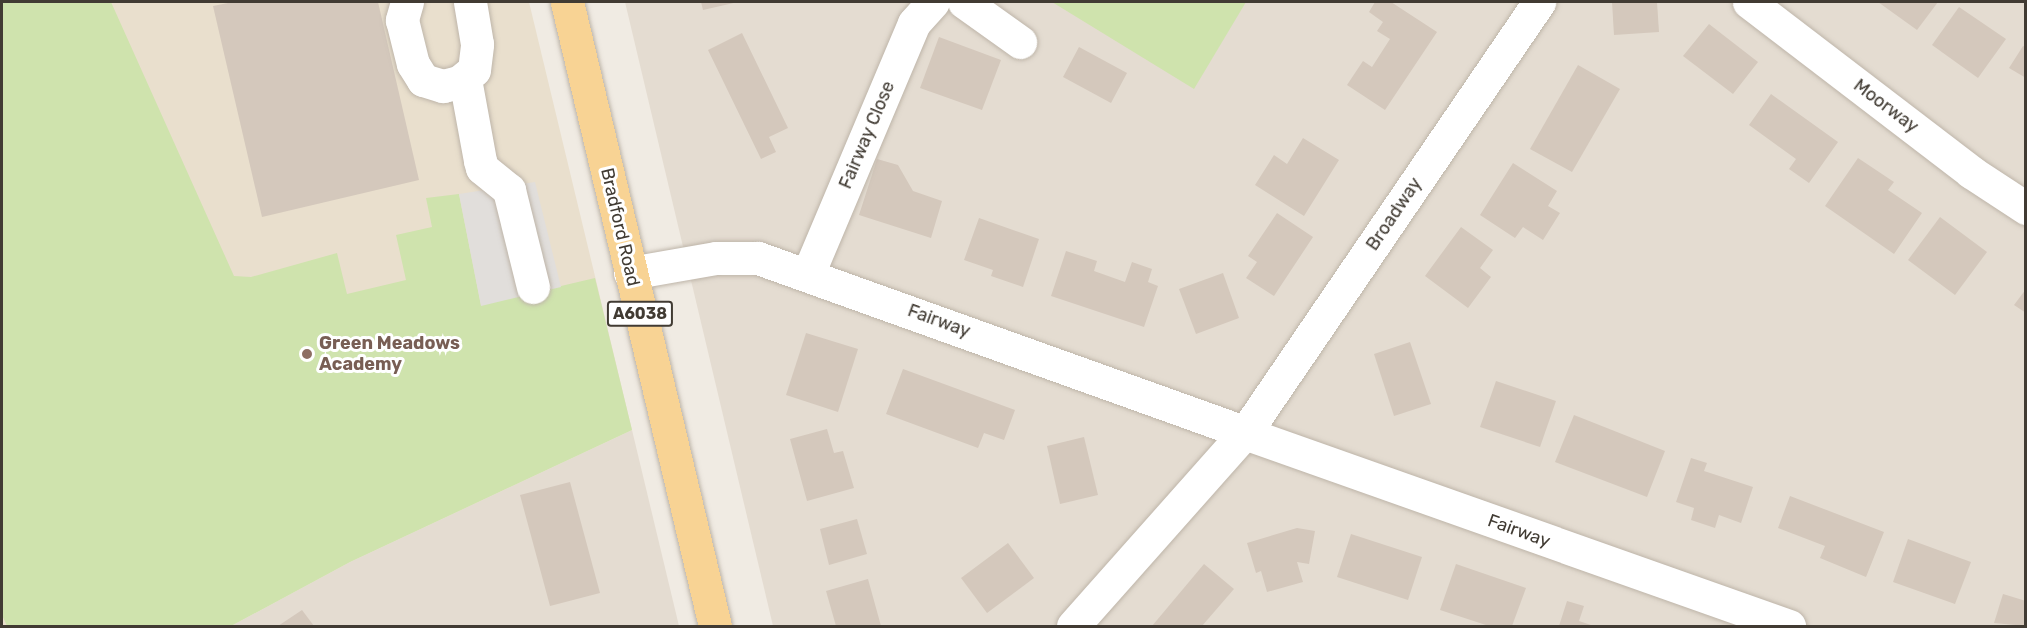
<!DOCTYPE html>
<html>
<head>
<meta charset="utf-8">
<style>
	body { margin:0 }
	#map { position:relative; width:2027px; height:628px; overflow:hidden; background:#f0ebe3; font-family:Rubik,sans-serif }
	div>[style] { position:absolute }
	[style*='--x'] { left:calc(var(--x)*1px); top:calc(var(--y)*1px); width:calc(var(--w)*1px); rotate:calc(var(--a)*1deg) }
	.residential>* { inset:0; background:#e4dcd1 }
	.education>* { inset:0; background:#e9dfcd }
	.green>* { inset:0; background:#cfe3ad }
	.parking>* { inset:0; background:#e1dedb }
	.building>* { inset:0; background:#d4c8bc }
	.roads { filter:drop-shadow(0 0 2px #beb5a9) drop-shadow(0 0 2px #beb5a9) }
	.minor>* { height:33px; margin:-16.5px; padding:0 16.5px; transform-origin:16.5px; border-radius:16.5px; background:#fff }
	.major>* { height:33px; margin:-16.5px; padding:0 16.5px; transform-origin:16.5px; border-radius:16.5px; background:#f8d394 }
	.dots>* { width:16px; height:16px; translate:-50% -50%; box-sizing:border-box; border:3px solid #fff; border-radius:50% }
	span { translate:-50% -50%; white-space:nowrap; text-align:center; line-height:1.15; -webkit-text-stroke:6px #fff; paint-order:stroke }
	.shield-label span { padding:2px 4px; background:#fff; border:2px solid; border-radius:4px; -webkit-text-stroke-width:0 }
	.shield-label { font-size:16px; color:#413b33; font-weight:700 }
	.street-label { font-size:18px; color:#413b33 }
	.education-label { font-size:18px; color:#785e54; font-weight:700 }
	.left { translate:0 -50%; text-align:left }
	.frame { position:absolute; inset:0; border:3px solid #413b33; pointer-events:none }
</style>
</head>
<body>
<div id="map">
	<div class="residential">
		<div style="clip-path:polygon(625px 2px,2025px 2px,2025px 626px,773px 626px)"></div>
		<div style="clip-path:polygon(632px 430px,679px 626px,231px 626px,350px 562px)"></div>
	</div>
	<div class="education">
		<div style="clip-path:polygon(2px 2px,529px 2px,632px 430px,350px 562px,231px 626px,2px 626px)"></div>
	</div>
	<div class="green">
		<div style="clip-path:polygon(2px 2px,111px 2px,234px 276px,251px 277px,337px 253px,347px 294px,406px 280px,396px 235px,432px 227px,426px 198px,459px 194px,481px 305px,595px 278px,632px 430px,350px 562px,231px 626px,7px 626px,2px 615px)"></div>
		<div style="clip-path:polygon(1052px 2px,1246px 2px,1194px 89px)"></div>
	</div>
	<div class="parking">
		<div style="clip-path:polygon(535px 182px,561px 287px,481px 306px,459px 194px)"></div>
	</div>
	<div class="building">
		<div style="clip-path:polygon(233px 2px,378px 2px,419px 180px,262px 217px,213px 6px)"></div>
		<div style="clip-path:polygon(701px 2px,738px 2px,703px 10px)"></div>
		<div style="clip-path:polygon(1375px 2px,1391px 2px,1437px 32px,1385px 110px,1347px 85px,1363px 61px,1372px 67px,1390px 39px,1377px 31px,1383px 22px,1369px 12px)"></div>
		<div style="clip-path:polygon(1612px 2px,1657px 2px,1659px 32px,1614px 35px)"></div>
		<div style="clip-path:polygon(1878px 2px,1938px 2px,1917px 30px)"></div>
		<div style="clip-path:polygon(1959px 7px,2006px 39px,1978px 78px,1932px 45px)"></div>
		<div style="clip-path:polygon(1709px 24px,1758px 62px,1733px 94px,1683px 56px)"></div>
		<div style="clip-path:polygon(742px 33px,788px 128px,769px 137px,776px 152px,761px 159px,708px 50px)"></div>
		<div style="clip-path:polygon(939px 37px,1001px 60px,982px 110px,920px 88px)"></div>
		<div style="clip-path:polygon(2023px 46px,2026px 47px,2026px 78px,2009px 68px)"></div>
		<div style="clip-path:polygon(1079px 47px,1127px 73px,1111px 103px,1063px 77px)"></div>
		<div style="clip-path:polygon(1578px 65px,1620px 89px,1572px 172px,1530px 149px)"></div>
		<div style="clip-path:polygon(1771px 94px,1838px 142px,1809px 183px,1789px 169px,1796px 159px,1749px 125px)"></div>
		<div style="clip-path:polygon(1303px 138px,1339px 160px,1304px 216px,1255px 185px,1274px 155px,1287px 164px)"></div>
		<div style="clip-path:polygon(1858px 158px,1894px 182px,1888px 190px,1922px 213px,1894px 254px,1825px 206px)"></div>
		<div style="clip-path:polygon(877px 159px,898px 165px,913px 191px,942px 201px,931px 238px,859px 215px)"></div>
		<div style="clip-path:polygon(1513px 163px,1557px 191px,1548px 206px,1560px 213px,1543px 240px,1523px 227px,1515px 238px,1480px 215px)"></div>
		<div style="clip-path:polygon(1277px 213px,1313px 237px,1274px 296px,1246px 278px,1257px 262px,1248px 256px)"></div>
		<div style="clip-path:polygon(1940px 217px,1987px 252px,1955px 295px,1908px 260px)"></div>
		<div style="clip-path:polygon(979px 218px,1039px 239px,1023px 287px,991px 276px,993px 270px,964px 260px)"></div>
		<div style="clip-path:polygon(1461px 227px,1493px 250px,1480px 268px,1491px 277px,1468px 308px,1425px 276px)"></div>
		<div style="clip-path:polygon(1066px 251px,1097px 261px,1094px 271px,1125px 282px,1132px 262px,1152px 269px,1148px 282px,1158px 286px,1144px 327px,1051px 296px)"></div>
		<div style="clip-path:polygon(1223px 273px,1239px 318px,1196px 334px,1179px 289px)"></div>
		<div style="clip-path:polygon(2026px 289px,2026px 313px,2014px 305px)"></div>
		<div style="clip-path:polygon(806px 333px,858px 349px,838px 412px,786px 395px)"></div>
		<div style="clip-path:polygon(1410px 342px,1431px 404px,1394px 416px,1374px 354px)"></div>
		<div style="clip-path:polygon(903px 369px,1015px 410px,1004px 440px,984px 433px,978px 448px,886px 414px)"></div>
		<div style="clip-path:polygon(1496px 381px,1556px 401px,1540px 447px,1480px 427px)"></div>
		<div style="clip-path:polygon(1574px 415px,1665px 451px,1647px 497px,1555px 462px)"></div>
		<div style="clip-path:polygon(827px 429px,834px 453px,843px 451px,854px 488px,807px 501px,790px 439px)"></div>
		<div style="clip-path:polygon(1084px 437px,1098px 495px,1060px 504px,1047px 446px)"></div>
		<div style="clip-path:polygon(1691px 458px,1707px 463px,1704px 471px,1753px 487px,1741px 523px,1719px 515px,1715px 528px,1691px 520px,1694px 508px,1676px 502px)"></div>
		<div style="clip-path:polygon(570px 482px,600px 593px,550px 606px,520px 495px)"></div>
		<div style="clip-path:polygon(1790px 496px,1884px 532px,1866px 577px,1820px 558px,1825px 546px,1778px 528px)"></div>
		<div style="clip-path:polygon(857px 519px,867px 554px,829px 565px,820px 529px)"></div>
		<div style="clip-path:polygon(1297px 528px,1315px 531px,1309px 564px,1297px 562px,1303px 582px,1267px 592px,1261px 571px,1256px 573px,1247px 543px)"></div>
		<div style="clip-path:polygon(1351px 534px,1422px 557px,1408px 600px,1337px 577px)"></div>
		<div style="clip-path:polygon(1908px 539px,1971px 562px,1955px 604px,1893px 582px)"></div>
		<div style="clip-path:polygon(1008px 543px,1034px 578px,987px 613px,961px 578px)"></div>
		<div style="clip-path:polygon(1204px 564px,1234px 589px,1202px 626px,1152px 626px)"></div>
		<div style="clip-path:polygon(1456px 564px,1526px 588px,1512px 626px,1489px 626px,1440px 610px)"></div>
		<div style="clip-path:polygon(868px 579px,881px 626px,836px 626px,826px 591px)"></div>
		<div style="clip-path:polygon(2003px 594px,2026px 601px,2026px 626px,1994px 623px)"></div>
		<div style="clip-path:polygon(1567px 601px,1584px 606px,1579px 621px,1594px 626px,1559px 626px)"></div>
		<div style="clip-path:polygon(302px 610px,314px 626px,278px 626px)"></div>
	</div>
	<div class="roads">
		<div class="minor">
			<div style="--x:407;--y:2;--w:19;--a:106"></div>
			<div style="--x:402;--y:20;--w:45;--a:76"></div>
			<div style="--x:413;--y:64;--w:19;--a:58"></div>
			<div style="--x:423;--y:80;--w:21;--a:17"></div>
			<div style="--x:443;--y:86;--w:16;--a:-14"></div>
			<div style="--x:459;--y:82;--w:19;--a:-39"></div>
			<div style="--x:474;--y:70;--w:26;--a:-83"></div>
			<div style="--x:477;--y:44;--w:43;--a:-99.5"></div>
			<div style="--x:964;--y:2;--w:69;--a:35.5"></div>
			<div style="--x:1749;--y:2;--w:280;--a:37.4"></div>
			<div style="--x:1971;--y:172;--w:66;--a:33.2"></div>
			<div style="--x:465;--y:79;--w:83;--a:79.6"></div>
			<div style="--x:480;--y:161;--w:7;--a:74"></div>
			<div style="--x:482;--y:168;--w:35;--a:39"></div>
			<div style="--x:509;--y:190;--w:100;--a:76.1"></div>
			<div style="--x:630;--y:273;--w:87;--a:-9.9"></div>
			<div style="--x:716;--y:258;--w:42;--a:0"></div>
			<div style="--x:758;--y:258;--w:513;--a:19.71"></div>
			<div style="--x:808;--y:274;--w:272;--a:-67.1"></div>
			<div style="--x:914;--y:23;--w:28;--a:-48"></div>
			<div style="--x:1250;--y:435;--w:572;--a:19.51"></div>
			<div style="--x:1073;--y:626;--w:251;--a:-48.4"></div>
			<div style="--x:1240;--y:438;--w:8;--a:-76"></div>
			<div style="--x:1242;--y:430;--w:8;--a:-23"></div>
			<div style="--x:1249;--y:427;--w:515;--a:-55.69"></div>
		</div>
		<div class="major">
			<div style="--x:567;--y:2;--w:641;--a:76.66"></div>
		</div>
	</div>
	<div class="dots">
		<div style="left:307px;top:354px;background:#8d6e63"></div>
	</div>
	<div class="shield-label">
		<span style="left:640px;top:314px">A6038</span>
	</div>
	<div class="street-label">
		<span style="left:1886px;top:106px;rotate:37deg">Moorway</span>
		<span style="left:867px;top:135px;rotate:-67deg">Fairway Close</span>
		<span style="left:1394px;top:214px;rotate:-56deg">Broadway</span>
		<span style="left:620px;top:227px;rotate:77deg">Bradford Road</span>
		<span style="left:939px;top:321px;rotate:20deg">Fairway</span>
		<span style="left:1519px;top:531px;rotate:20deg">Fairway</span>
	</div>
	<div class="education-label">
		<span class="left" style="left:319px;top:354px">Green Meadows<br>Academy</span>
	</div>
	<div class="frame"></div>
</div>
</body>
</html>
